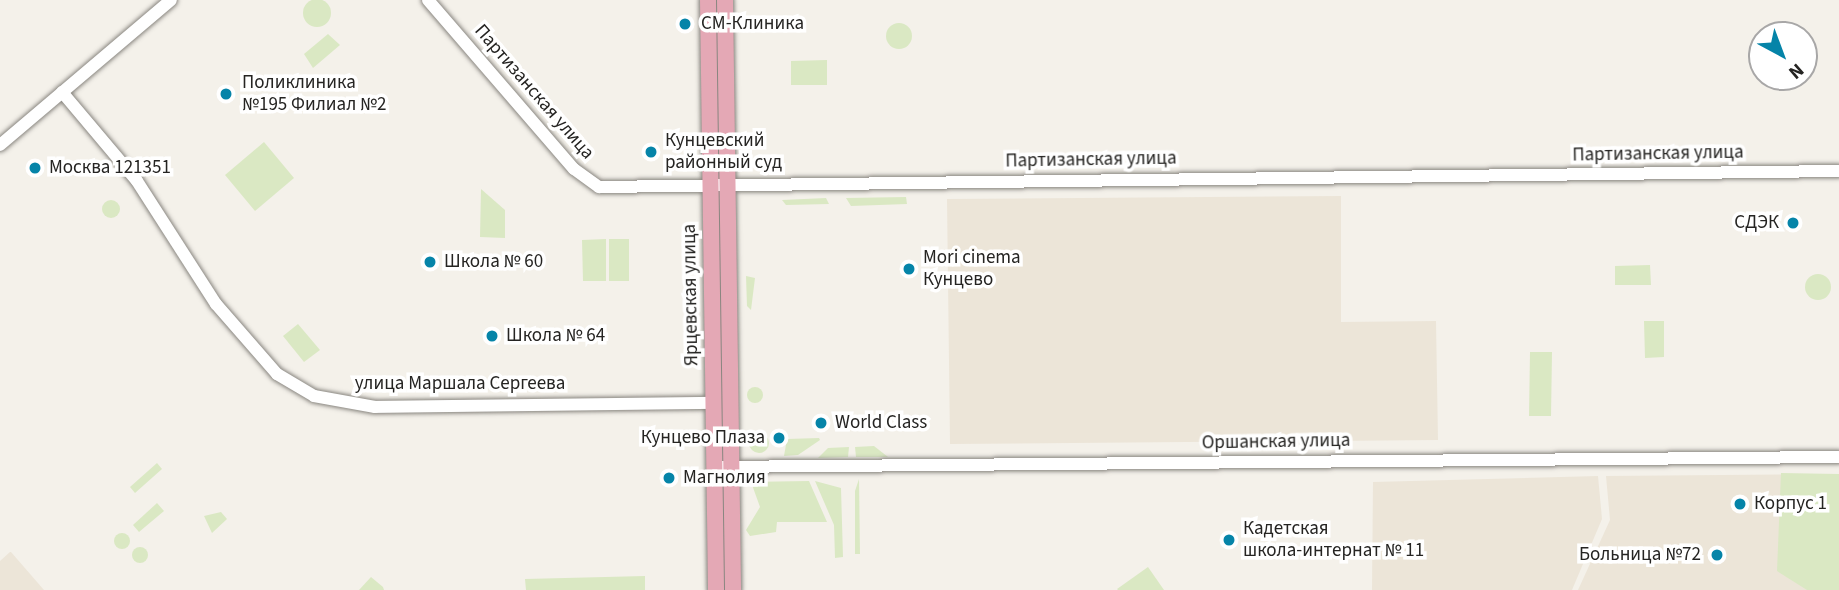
<!DOCTYPE html>
<html>
<head>
<meta charset="utf-8">
<style>
	body { margin:0 }
	#map { position:relative; width:1839px; height:590px; overflow:hidden; background:#f4f1ea; font-family:"Source Sans 3",sans-serif }
	div>[style] { position:absolute }
	[style*='--x'] { left:calc(var(--x)*1px); top:calc(var(--y)*1px); width:calc(var(--w)*1px); rotate:calc(var(--a)*1deg) }
	.built>* { inset:0; background:#ece5d8 }
	.green>* { inset:0; background:#dae8c3 }
	.round { border-radius:50% }
	.roads { filter:drop-shadow(0 0 2px #898680) drop-shadow(0 0 2px #898680) }
	.minor>* { height:12px; margin:-6px; padding:0 6px; transform-origin:6px; border-radius:6px; background:#fff }
	.major>* { height:16px; margin:-8px; padding:0 8px; transform-origin:8px; border-radius:8px; background:#e4a8b5 }
	.dots>* { width:19px; height:19px; translate:-50% -50%; box-sizing:border-box; border:4px solid #fff; border-radius:50% }
	span { translate:-50% -50%; white-space:nowrap; text-align:center; line-height:1.15; -webkit-text-stroke:7px #fff; paint-order:stroke }
	.poi-label { font-size:19px; color:#252422 }
	.left { translate:0 -50%; text-align:left }
	.right { translate:-100% -50%; text-align:right }
	.street-label { font-size:19px; color:#252422 }
	.north { position:absolute; left:1748px; top:21px; width:70px; height:70px; box-sizing:border-box; background:#fff; border:2px solid #a8a7a7; border-radius:50%; rotate:139deg; font-size:19px; font-weight:700; line-height:28px; text-align:center; color:#252422 }
	.north::after { content:''; display:block; margin:auto; width:24px; height:32px; background:#0584a8; clip-path:polygon(50% 0,100% 100%,50% 72%,0 100%) }
</style>
</head>
<body>
<div id="map">
	<div class="built">
		<div style="clip-path:polygon(1341px 196px,1341px 322px,1436px 321px,1438px 440px,950px 444px,947px 199px)"></div>
		<div style="clip-path:polygon(1839px 474px,1839px 590px,1578px 590px,1610px 520px,1606px 476px)"></div>
		<div style="clip-path:polygon(1598px 476px,1602px 519px,1572px 590px,1372px 590px,1373px 482px)"></div>
		<div style="clip-path:polygon(10px 552px,11px 552px,44px 590px,0 590px,0 561px)"></div>
	</div>
	<div class="green">
		<div class="round" style="left:303px;top:-1px;width:28px;height:28px"></div>
		<div class="round" style="left:886px;top:23px;width:26px;height:26px"></div>
		<div style="clip-path:polygon(328px 34px,340px 45px,313px 68px,304px 54px)"></div>
		<div style="clip-path:polygon(827px 60px,827px 85px,791px 85px,791px 61px)"></div>
		<div style="clip-path:polygon(264px 142px,294px 178px,255px 211px,225px 175px)"></div>
		<div style="clip-path:polygon(481px 189px,505px 210px,505px 238px,480px 237px)"></div>
		<div style="clip-path:polygon(906px 197px,907px 204px,851px 206px,846px 198px)"></div>
		<div style="clip-path:polygon(826px 198px,829px 204px,786px 205px,782px 200px)"></div>
		<div class="round" style="left:102px;top:200px;width:18px;height:18px"></div>
		<div style="clip-path:polygon(606px 239px,606px 281px,583px 281px,582px 240px)"></div>
		<div style="clip-path:polygon(609px 239px,629px 239px,629px 281px,609px 281px)"></div>
		<div style="clip-path:polygon(1650px 265px,1651px 285px,1615px 285px,1615px 266px)"></div>
		<div class="round" style="left:1805px;top:274px;width:26px;height:26px"></div>
		<div style="clip-path:polygon(746px 276px,755px 278px,751px 310px,747px 306px)"></div>
		<div style="clip-path:polygon(1644px 321px,1664px 321px,1664px 357px,1645px 358px)"></div>
		<div style="clip-path:polygon(298px 324px,320px 350px,304px 362px,283px 336px)"></div>
		<div style="clip-path:polygon(1530px 352px,1552px 352px,1551px 416px,1529px 416px)"></div>
		<div class="round" style="left:747px;top:387px;width:16px;height:16px"></div>
		<div class="round" style="left:749px;top:433px;width:20px;height:20px"></div>
		<div style="clip-path:polygon(787px 439px,819px 438px,820px 440px,798px 455px,784px 456px)"></div>
		<div style="clip-path:polygon(874px 446px,888px 457px,856px 457px,855px 447px)"></div>
		<div style="clip-path:polygon(849px 447px,848px 457px,818px 458px,828px 448px)"></div>
		<div style="clip-path:polygon(157px 463px,162px 469px,135px 493px,130px 487px)"></div>
		<div style="clip-path:polygon(1781px 473px,1839px 474px,1839px 590px,1807px 590px,1777px 571px)"></div>
		<div style="clip-path:polygon(859px 479px,860px 554px,855px 554px,855px 491px)"></div>
		<div style="clip-path:polygon(809px 481px,827px 522px,777px 522px,776px 532px,750px 536px,746px 530px,760px 507px,751px 482px)"></div>
		<div style="clip-path:polygon(815px 481px,841px 488px,843px 557px,835px 558px,834px 525px)"></div>
		<div style="clip-path:polygon(157px 503px,164px 511px,139px 532px,133px 525px)"></div>
		<div style="clip-path:polygon(221px 512px,227px 519px,212px 533px,204px 516px)"></div>
		<div class="round" style="left:114px;top:533px;width:16px;height:16px"></div>
		<div class="round" style="left:132px;top:547px;width:16px;height:16px"></div>
		<div style="clip-path:polygon(1148px 567px,1164px 590px,1118px 590px,1117px 589px)"></div>
		<div style="clip-path:polygon(645px 576px,645px 590px,526px 590px,525px 579px)"></div>
		<div style="clip-path:polygon(371px 577px,383px 587px,384px 590px,359px 590px)"></div>
	</div>
	<div class="roads">
		<div class="minor">
			<div style="--x:428;--y:0;--w:223;--a:49.2"></div>
			<div style="--x:574;--y:169;--w:31;--a:36"></div>
			<div style="--x:599;--y:187;--w:1240;--a:-0.74"></div>
			<div style="--x:62;--y:92;--w:116;--a:49.9"></div>
			<div style="--x:137;--y:181;--w:146;--a:57.3"></div>
			<div style="--x:216;--y:304;--w:93;--a:48.9"></div>
			<div style="--x:277;--y:374;--w:43;--a:30.7"></div>
			<div style="--x:314;--y:396;--w:62;--a:10.2"></div>
			<div style="--x:375;--y:407;--w:338;--a:-0.7"></div>
			<div style="--x:0;--y:145;--w:224;--a:-40.3"></div>
			<div style="--x:714;--y:467;--w:1125;--a:-0.51"></div>
		</div>
		<div class="major">
			<div style="--x:708;--y:0;--w:590;--a:89.22"></div>
			<div style="--x:725;--y:0;--w:590;--a:89.22"></div>
		</div>
	</div>
	<div class="dots">
		<div style="left:685px;top:24px;background:#0584a8"></div>
		<div style="left:226px;top:94px;background:#0584a8"></div>
		<div style="left:651px;top:152px;background:#0584a8"></div>
		<div style="left:35px;top:168px;background:#0584a8"></div>
		<div style="left:1793px;top:223px;background:#0584a8"></div>
		<div style="left:430px;top:262px;background:#0584a8"></div>
		<div style="left:909px;top:269px;background:#0584a8"></div>
		<div style="left:492px;top:336px;background:#0584a8"></div>
		<div style="left:821px;top:423px;background:#0584a8"></div>
		<div style="left:779px;top:438px;background:#0584a8"></div>
		<div style="left:669px;top:478px;background:#0584a8"></div>
		<div style="left:1740px;top:504px;background:#0584a8"></div>
		<div style="left:1229px;top:540px;background:#0584a8"></div>
		<div style="left:1717px;top:555px;background:#0584a8"></div>
	</div>
	<div class="poi-label">
		<span class="left" style="left:701px;top:24px">СМ-Клиника</span>
		<span class="left" style="left:242px;top:94px">Поликлиника<br>№195 Филиал №2</span>
		<span class="left" style="left:665px;top:152px">Кунцевский<br>районный суд</span>
		<span class="left" style="left:49px;top:168px">Москва 121351</span>
		<span class="right" style="left:1779px;top:223px">СДЭК</span>
		<span class="left" style="left:923px;top:269px">Mori cinema<br>Кунцево</span>
		<span class="left" style="left:444px;top:262px">Школа № 60</span>
		<span class="left" style="left:506px;top:336px">Школа № 64</span>
		<span class="left" style="left:835px;top:423px">World Class</span>
		<span class="right" style="left:765px;top:438px">Кунцево Плаза</span>
		<span class="left" style="left:683px;top:478px">Магнолия</span>
		<span class="left" style="left:1754px;top:504px">Корпус 1</span>
		<span class="left" style="left:1243px;top:540px">Кадетская<br>школа-интернат № 11</span>
		<span class="right" style="left:1701px;top:555px">Больница №72</span>
	</div>
	<div class="street-label">
		<span style="left:534px;top:92px;rotate:49deg">Партизанская улица</span>
		<span style="left:1658px;top:154px;rotate:-1deg">Партизанская улица</span>
		<span style="left:1091px;top:160px;rotate:-1deg">Партизанская улица</span>
		<span style="left:691px;top:295px;rotate:-91deg">Ярцевская улица</span>
		<span style="left:460px;top:384px">улица Маршала Сергеева</span>
		<span style="left:1276px;top:442px;rotate:-1deg">Оршанская улица</span>
	</div>
	<div class="north">N</div>
</div>
</body>
</html>
